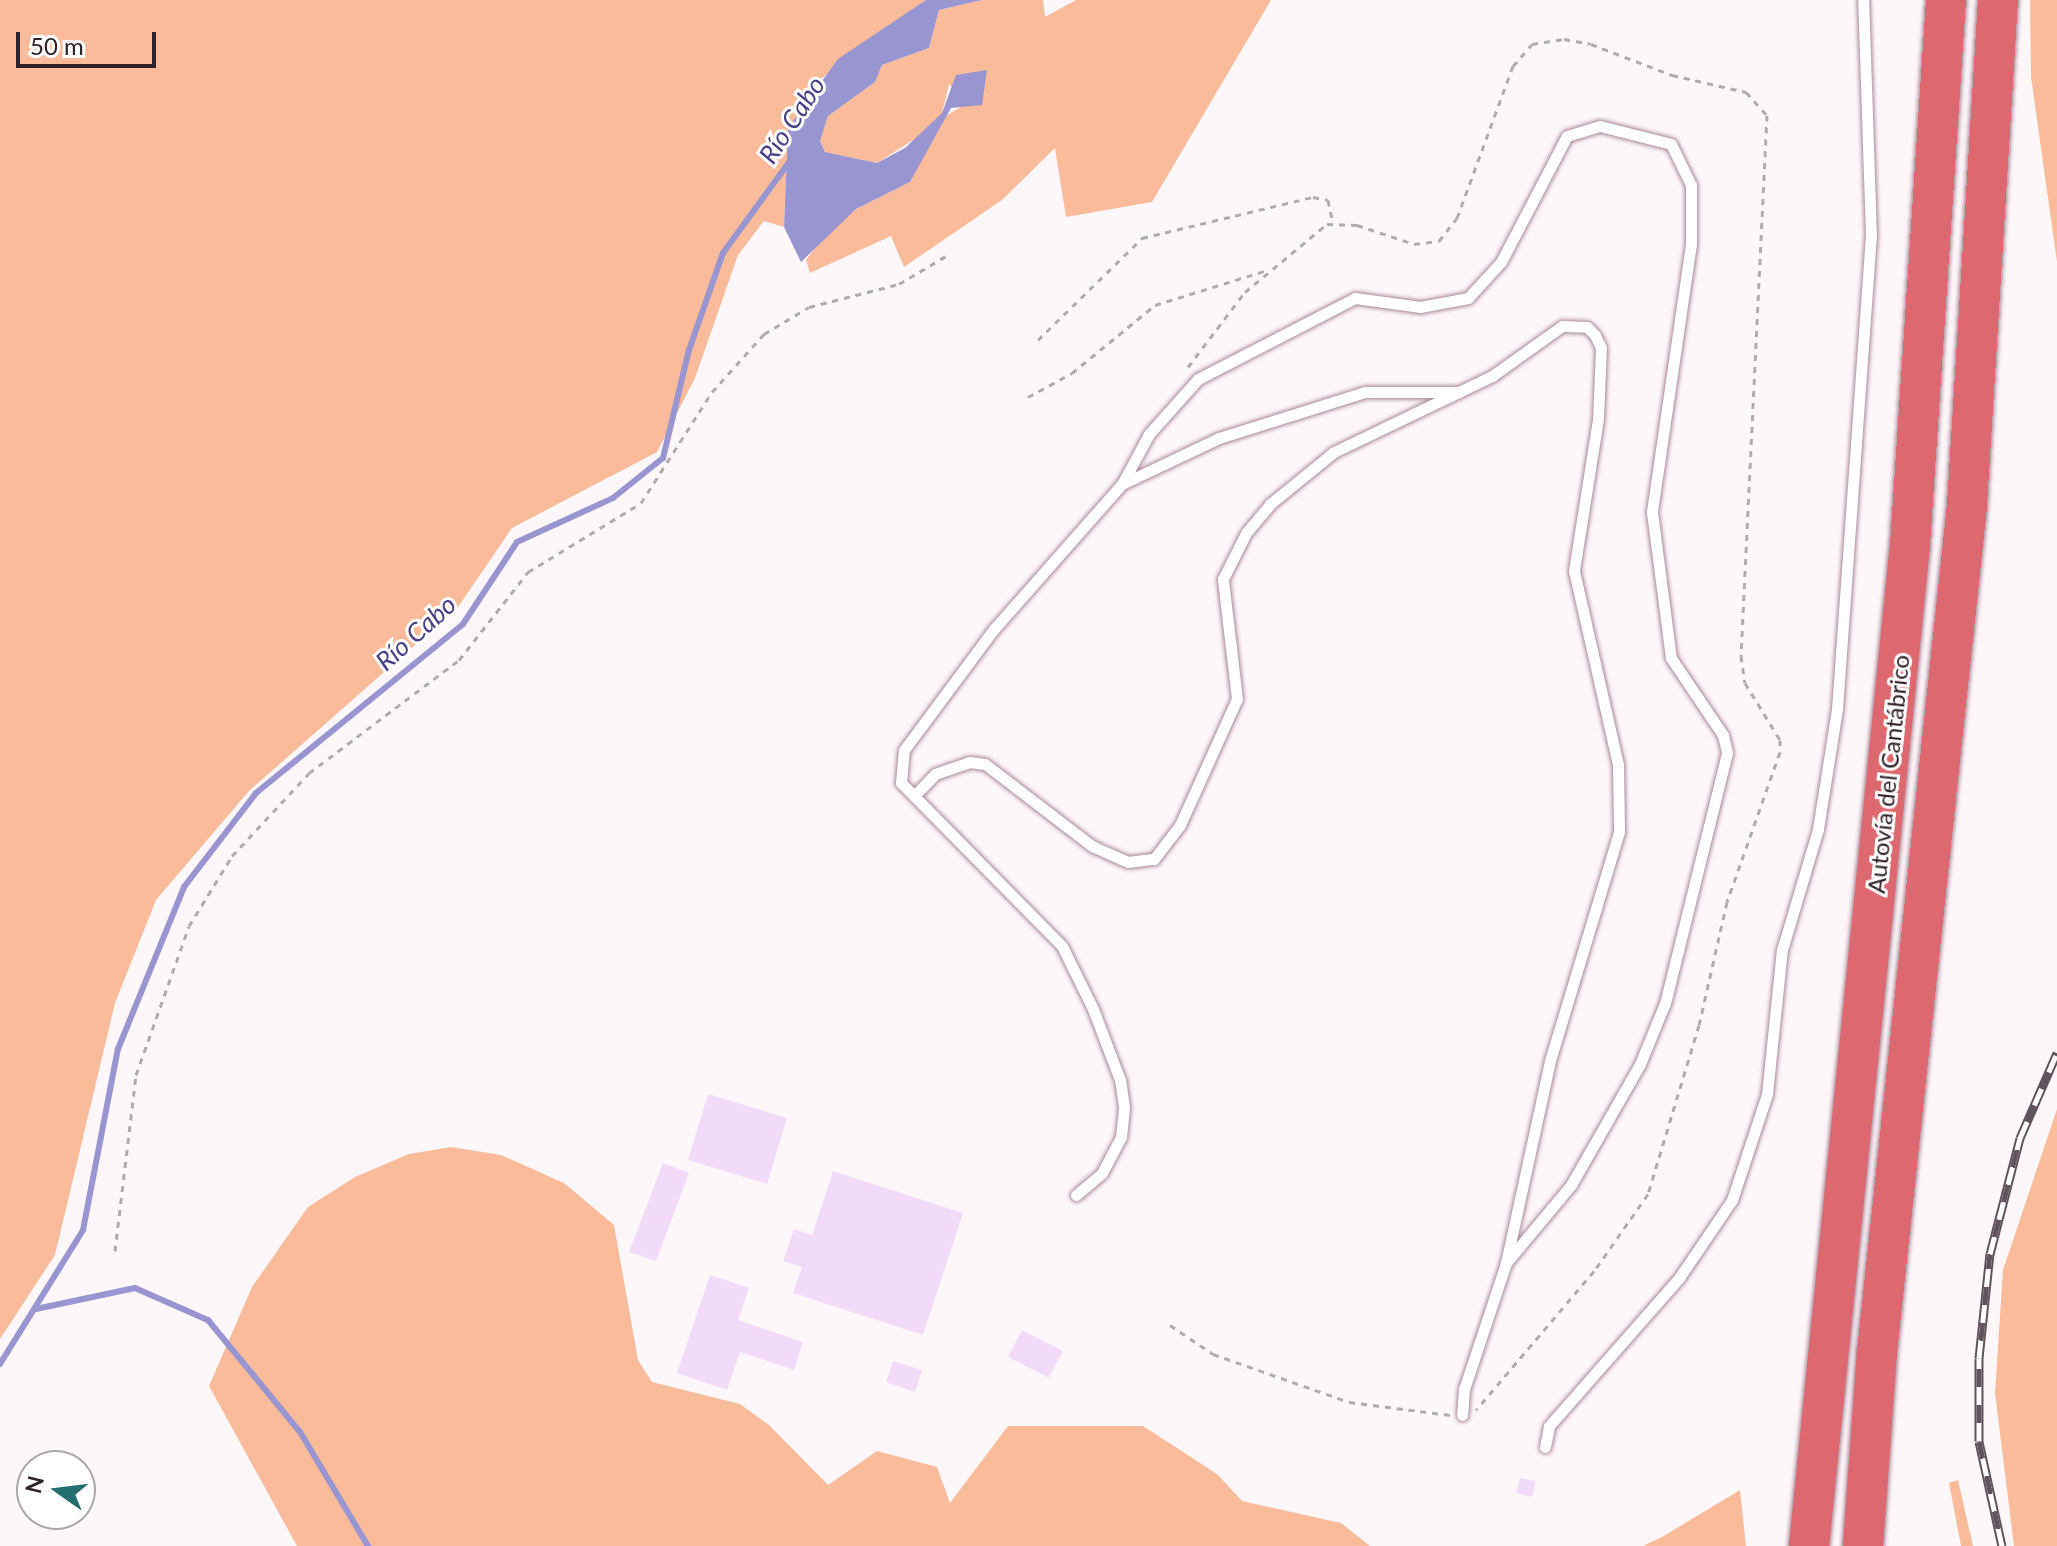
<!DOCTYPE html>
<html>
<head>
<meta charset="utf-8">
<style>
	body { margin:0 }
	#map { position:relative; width:2057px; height:1546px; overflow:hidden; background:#fef7fa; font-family:Lato,sans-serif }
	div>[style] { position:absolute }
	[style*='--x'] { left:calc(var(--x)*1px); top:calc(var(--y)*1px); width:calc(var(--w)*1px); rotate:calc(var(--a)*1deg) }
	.forest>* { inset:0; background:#fabb9a }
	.water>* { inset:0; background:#9895d0 }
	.stream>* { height:6px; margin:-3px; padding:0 3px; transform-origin:3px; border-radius:3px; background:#9895d0 }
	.building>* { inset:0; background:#f1dbf9 }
	.path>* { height:3px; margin-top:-1.5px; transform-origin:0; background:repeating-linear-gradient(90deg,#b3aaae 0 6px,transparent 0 12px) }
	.roads { filter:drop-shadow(0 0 2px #a98898) drop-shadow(0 0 2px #a98898) }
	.service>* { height:11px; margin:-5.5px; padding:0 5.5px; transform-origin:5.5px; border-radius:5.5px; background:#fff }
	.motorway>* { height:40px; margin:-20px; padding:0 20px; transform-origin:20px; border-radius:20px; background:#dd6870 }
	.rail>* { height:9px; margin-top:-4.5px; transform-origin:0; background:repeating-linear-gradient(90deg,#fff 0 18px,#61555b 0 36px); box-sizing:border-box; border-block:2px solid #61555b }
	span { translate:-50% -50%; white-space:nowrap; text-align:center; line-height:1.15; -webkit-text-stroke:6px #fff; paint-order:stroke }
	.street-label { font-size:24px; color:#2f2228 }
	.water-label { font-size:26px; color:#483f87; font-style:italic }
	.north { position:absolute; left:16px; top:1450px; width:80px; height:80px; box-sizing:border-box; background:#fff; border:2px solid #aca7a9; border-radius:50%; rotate:284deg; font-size:22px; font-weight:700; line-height:32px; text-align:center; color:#2f2228 }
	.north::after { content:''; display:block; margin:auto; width:28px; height:36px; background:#236e6e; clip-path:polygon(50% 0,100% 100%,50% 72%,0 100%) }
	.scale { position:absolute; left:16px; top:32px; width:140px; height:36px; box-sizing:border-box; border:4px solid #2f2228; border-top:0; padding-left:10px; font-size:24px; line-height:28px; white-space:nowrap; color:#2f2228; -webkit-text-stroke:6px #fff; paint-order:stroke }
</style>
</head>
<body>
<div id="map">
	<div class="forest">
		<div style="clip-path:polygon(0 0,926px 0,818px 81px,810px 104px,788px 128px,784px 227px,764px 221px,738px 255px,695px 378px,657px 452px,512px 528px,458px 607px,249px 791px,156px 900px,115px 1003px,55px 1255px,0 1339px)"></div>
		<div style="clip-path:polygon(982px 0,1043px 0,1045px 17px,1076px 0,1271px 0,1152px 202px,1066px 217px,1055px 148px,1002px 200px,904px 267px,891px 236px,810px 273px,806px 260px,822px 239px,856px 209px,910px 182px,939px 120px,964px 105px,949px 84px,942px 113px,924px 133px,877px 163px,825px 152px,820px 141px,828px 116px,875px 82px,882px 65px,929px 48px,939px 10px)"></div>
		<div style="clip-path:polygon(2030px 0,2057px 0,2057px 262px,2031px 77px)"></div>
		<div style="clip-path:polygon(2057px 1109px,2057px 1546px,2014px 1546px,1995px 1393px,2003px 1270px)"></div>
		<div style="clip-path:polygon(451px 1147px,501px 1155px,564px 1183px,614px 1225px,638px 1360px,652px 1382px,740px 1404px,769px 1425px,828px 1485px,877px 1451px,937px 1467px,950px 1503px,1008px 1426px,1143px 1426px,1217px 1474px,1242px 1501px,1341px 1523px,1370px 1546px,297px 1546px,209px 1386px,252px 1287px,308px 1207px,355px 1177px,409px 1154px)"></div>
		<div style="clip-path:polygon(1958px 1480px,1973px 1546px,1961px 1546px,1949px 1483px)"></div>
		<div style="clip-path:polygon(1740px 1490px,1746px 1546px,1643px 1546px,1662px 1537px)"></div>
	</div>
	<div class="water">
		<div style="clip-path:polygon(926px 0,982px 0,939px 10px,929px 48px,882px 65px,875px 82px,828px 116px,820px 141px,825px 152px,877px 163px,905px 148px,942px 113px,956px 75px,987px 70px,982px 105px,951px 108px,910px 182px,856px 209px,801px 262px,784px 227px,788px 128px,838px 59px)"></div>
	</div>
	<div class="stream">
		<div style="--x:36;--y:1309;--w:101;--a:-12"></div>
		<div style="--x:135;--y:1288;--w:80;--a:23.7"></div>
		<div style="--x:208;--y:1320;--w:145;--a:50.6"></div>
		<div style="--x:300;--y:1432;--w:133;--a:59.2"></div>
		<div style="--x:0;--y:1364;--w:158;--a:-58.2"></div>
		<div style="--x:83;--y:1230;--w:184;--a:-79.1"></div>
		<div style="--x:118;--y:1049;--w:175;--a:-67.8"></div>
		<div style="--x:184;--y:887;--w:118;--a:-52.5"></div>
		<div style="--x:256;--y:793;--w:267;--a:-39.2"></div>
		<div style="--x:463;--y:624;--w:98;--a:-56.6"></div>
		<div style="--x:517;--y:542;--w:106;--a:-24.6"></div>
		<div style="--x:613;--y:498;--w:64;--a:-38.7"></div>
		<div style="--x:663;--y:458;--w:111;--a:-76.5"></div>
		<div style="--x:689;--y:350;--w:103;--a:-70.7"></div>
		<div style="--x:723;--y:253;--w:112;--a:-54"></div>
	</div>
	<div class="building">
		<div style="clip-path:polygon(708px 1094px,787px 1118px,767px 1184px,688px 1160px)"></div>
		<div style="clip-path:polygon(663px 1163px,689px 1173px,656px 1261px,629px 1252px)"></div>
		<div style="clip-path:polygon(833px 1171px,963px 1213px,923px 1335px,793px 1293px,802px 1267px,783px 1261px,794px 1229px,812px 1235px)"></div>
		<div style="clip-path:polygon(710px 1275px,749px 1288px,738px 1320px,803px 1342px,794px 1370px,740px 1352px,727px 1390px,677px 1373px)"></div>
		<div style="clip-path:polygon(1022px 1330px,1063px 1351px,1049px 1378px,1008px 1357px)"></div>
		<div style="clip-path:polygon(893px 1361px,922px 1370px,915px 1392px,886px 1382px)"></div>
		<div style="clip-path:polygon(1520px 1478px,1536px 1481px,1532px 1497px,1516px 1493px)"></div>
	</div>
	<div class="path">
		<div style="--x:1038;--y:340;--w:146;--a:-44.4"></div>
		<div style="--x:1142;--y:238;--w:176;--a:-13.5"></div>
		<div style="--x:1313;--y:197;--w:15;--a:11"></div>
		<div style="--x:1328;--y:200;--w:24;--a:78"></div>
		<div style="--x:1188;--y:367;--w:94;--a:-52.8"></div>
		<div style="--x:1245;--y:292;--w:107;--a:-39.7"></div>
		<div style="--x:1327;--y:224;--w:30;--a:2"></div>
		<div style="--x:1357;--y:225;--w:60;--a:18.4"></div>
		<div style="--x:1414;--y:244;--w:25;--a:-7"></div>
		<div style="--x:1439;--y:241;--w:29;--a:-52"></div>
		<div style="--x:1457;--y:218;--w:162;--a:-69.8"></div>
		<div style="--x:1513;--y:66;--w:29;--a:-49"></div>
		<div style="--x:1532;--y:44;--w:32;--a:-9"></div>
		<div style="--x:1564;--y:39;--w:27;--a:10"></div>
		<div style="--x:1591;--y:44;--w:87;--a:20.9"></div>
		<div style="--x:1672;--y:75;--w:76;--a:12.9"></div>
		<div style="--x:1746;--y:92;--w:31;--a:48"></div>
		<div style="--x:1767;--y:115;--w:542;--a:92.75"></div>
		<div style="--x:1741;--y:656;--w:27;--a:82"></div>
		<div style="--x:1745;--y:683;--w:67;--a:58.4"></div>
		<div style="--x:1780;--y:740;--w:12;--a:90"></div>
		<div style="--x:1780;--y:752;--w:159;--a:109.5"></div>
		<div style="--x:1727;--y:902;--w:126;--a:102.8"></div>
		<div style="--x:1699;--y:1025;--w:177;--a:106.8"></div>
		<div style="--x:1648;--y:1194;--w:94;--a:125"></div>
		<div style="--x:1594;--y:1271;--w:182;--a:130.3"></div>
		<div style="--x:1028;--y:397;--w:50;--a:-28.6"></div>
		<div style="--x:1072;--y:373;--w:107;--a:-39.3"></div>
		<div style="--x:1155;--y:305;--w:114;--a:-17.3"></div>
		<div style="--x:115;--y:1251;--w:177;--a:-83.2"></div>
		<div style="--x:136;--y:1075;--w:158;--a:-70.4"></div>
		<div style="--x:189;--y:926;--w:82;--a:-58.4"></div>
		<div style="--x:232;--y:856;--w:113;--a:-47.1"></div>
		<div style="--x:309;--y:773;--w:188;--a:-37"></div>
		<div style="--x:459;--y:660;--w:112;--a:-51.9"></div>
		<div style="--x:528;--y:572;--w:132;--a:-31.4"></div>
		<div style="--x:641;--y:503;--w:132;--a:-57.4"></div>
		<div style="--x:712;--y:392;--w:78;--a:-48.1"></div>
		<div style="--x:764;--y:334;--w:52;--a:-31"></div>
		<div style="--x:809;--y:307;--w:93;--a:-14.3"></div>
		<div style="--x:899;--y:284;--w:55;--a:-30.8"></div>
		<div style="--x:1170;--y:1325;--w:52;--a:34"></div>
		<div style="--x:1213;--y:1354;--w:144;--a:19.4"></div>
		<div style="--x:1349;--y:1402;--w:102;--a:7.3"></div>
	</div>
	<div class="roads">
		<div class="service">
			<div style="--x:1122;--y:484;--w:107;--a:-25.4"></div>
			<div style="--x:1219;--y:438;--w:153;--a:-17.5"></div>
			<div style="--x:1365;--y:392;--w:94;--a:0"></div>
			<div style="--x:914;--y:796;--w:30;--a:-46"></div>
			<div style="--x:935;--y:774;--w:36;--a:-19"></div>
			<div style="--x:969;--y:762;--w:16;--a:7"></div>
			<div style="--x:985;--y:764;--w:135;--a:37.5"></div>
			<div style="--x:1092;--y:846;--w:39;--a:24"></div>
			<div style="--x:1128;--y:862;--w:26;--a:-7"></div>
			<div style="--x:1154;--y:859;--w:43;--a:-52.6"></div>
			<div style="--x:1180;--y:825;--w:138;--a:-65.7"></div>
			<div style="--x:1237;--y:699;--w:121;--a:-96.7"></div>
			<div style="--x:1223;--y:579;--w:51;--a:-63.4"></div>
			<div style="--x:1246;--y:533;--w:38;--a:-50"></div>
			<div style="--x:1270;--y:504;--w:82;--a:-39.1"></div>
			<div style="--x:1334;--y:452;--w:175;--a:-25.7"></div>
			<div style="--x:1492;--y:376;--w:86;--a:-35.5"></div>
			<div style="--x:1562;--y:326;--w:25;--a:2"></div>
			<div style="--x:1587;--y:327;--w:11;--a:45"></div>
			<div style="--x:1595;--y:335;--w:14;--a:65"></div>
			<div style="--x:1601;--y:348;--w:71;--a:92.4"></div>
			<div style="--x:1598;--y:419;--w:154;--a:99"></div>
			<div style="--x:1574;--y:571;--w:199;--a:77.2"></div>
			<div style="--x:1618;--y:765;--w:67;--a:89.1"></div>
			<div style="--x:1619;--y:832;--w:239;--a:106.8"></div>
			<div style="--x:1550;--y:1061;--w:207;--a:102.3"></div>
			<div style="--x:1506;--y:1263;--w:133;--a:108.4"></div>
			<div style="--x:1464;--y:1389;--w:26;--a:94"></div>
			<div style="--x:1076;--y:1195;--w:34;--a:-40"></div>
			<div style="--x:1102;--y:1173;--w:41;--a:-62.2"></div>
			<div style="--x:1121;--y:1137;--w:30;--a:-84"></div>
			<div style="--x:1124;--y:1107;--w:27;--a:-98"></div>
			<div style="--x:1120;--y:1080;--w:76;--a:-110.8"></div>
			<div style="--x:1093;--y:1009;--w:70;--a:-116.2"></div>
			<div style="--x:1062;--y:946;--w:229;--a:-134.6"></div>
			<div style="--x:901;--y:783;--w:33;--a:-85"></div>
			<div style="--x:904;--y:750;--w:151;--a:-53.4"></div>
			<div style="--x:994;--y:629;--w:193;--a:-48.6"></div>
			<div style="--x:1122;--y:484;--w:57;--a:-61.6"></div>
			<div style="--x:1149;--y:434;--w:74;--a:-48.3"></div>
			<div style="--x:1198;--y:379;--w:177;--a:-27.3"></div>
			<div style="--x:1355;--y:298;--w:66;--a:7.9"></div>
			<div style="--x:1420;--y:307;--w:49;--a:-10.6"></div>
			<div style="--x:1468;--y:298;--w:49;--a:-47.5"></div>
			<div style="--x:1501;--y:262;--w:142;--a:-62.4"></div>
			<div style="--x:1567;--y:136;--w:34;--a:-17"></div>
			<div style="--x:1600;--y:126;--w:73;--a:14.2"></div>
			<div style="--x:1671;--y:144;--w:46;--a:64"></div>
			<div style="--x:1691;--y:185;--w:59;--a:90"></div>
			<div style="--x:1691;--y:244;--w:271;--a:98.3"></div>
			<div style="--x:1652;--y:512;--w:147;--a:82.6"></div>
			<div style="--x:1671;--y:658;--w:93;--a:56"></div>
			<div style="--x:1723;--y:735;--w:18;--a:77"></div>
			<div style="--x:1727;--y:753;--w:258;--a:103.9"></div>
			<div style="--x:1665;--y:1003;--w:66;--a:112.3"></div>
			<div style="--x:1640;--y:1064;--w:139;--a:119.7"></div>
			<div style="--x:1571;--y:1185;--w:102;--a:129.8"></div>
			<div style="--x:1545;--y:1447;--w:21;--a:-79"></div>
			<div style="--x:1549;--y:1426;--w:197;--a:-48.7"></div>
			<div style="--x:1679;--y:1278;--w:94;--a:-55.8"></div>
			<div style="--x:1732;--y:1200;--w:112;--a:-71.7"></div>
			<div style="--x:1767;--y:1094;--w:145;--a:-84.1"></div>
			<div style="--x:1782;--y:950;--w:126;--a:-73.4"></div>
			<div style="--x:1818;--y:829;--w:121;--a:-81"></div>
			<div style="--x:1837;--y:709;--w:474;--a:-85.9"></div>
			<div style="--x:1871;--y:236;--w:236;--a:-91.9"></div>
		</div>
		<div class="motorway">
			<div style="--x:1809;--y:1546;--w:1006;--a:-84.24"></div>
			<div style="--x:1910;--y:545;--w:546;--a:-86.22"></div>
			<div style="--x:1863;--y:1546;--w:195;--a:-85.9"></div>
			<div style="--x:1877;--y:1352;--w:852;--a:-83.93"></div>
			<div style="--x:1967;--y:505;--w:506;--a:-86.49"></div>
		</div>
	</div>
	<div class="rail">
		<div style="--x:2002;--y:1546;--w:107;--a:-102.4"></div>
		<div style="--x:1979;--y:1441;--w:83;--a:-90"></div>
		<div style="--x:1979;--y:1358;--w:105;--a:-84"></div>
		<div style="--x:1990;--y:1254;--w:120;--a:-75.5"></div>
		<div style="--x:2020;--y:1138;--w:93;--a:-66.5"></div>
	</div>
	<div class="street-label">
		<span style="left:1888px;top:774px;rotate:-84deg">Autovía del Cantábrico</span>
	</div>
	<div class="water-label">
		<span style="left:792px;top:120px;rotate:-57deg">Río Cabo</span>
		<span style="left:416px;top:633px;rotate:-42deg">Río Cabo</span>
	</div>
	<div class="north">N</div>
	<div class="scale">50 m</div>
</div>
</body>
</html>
